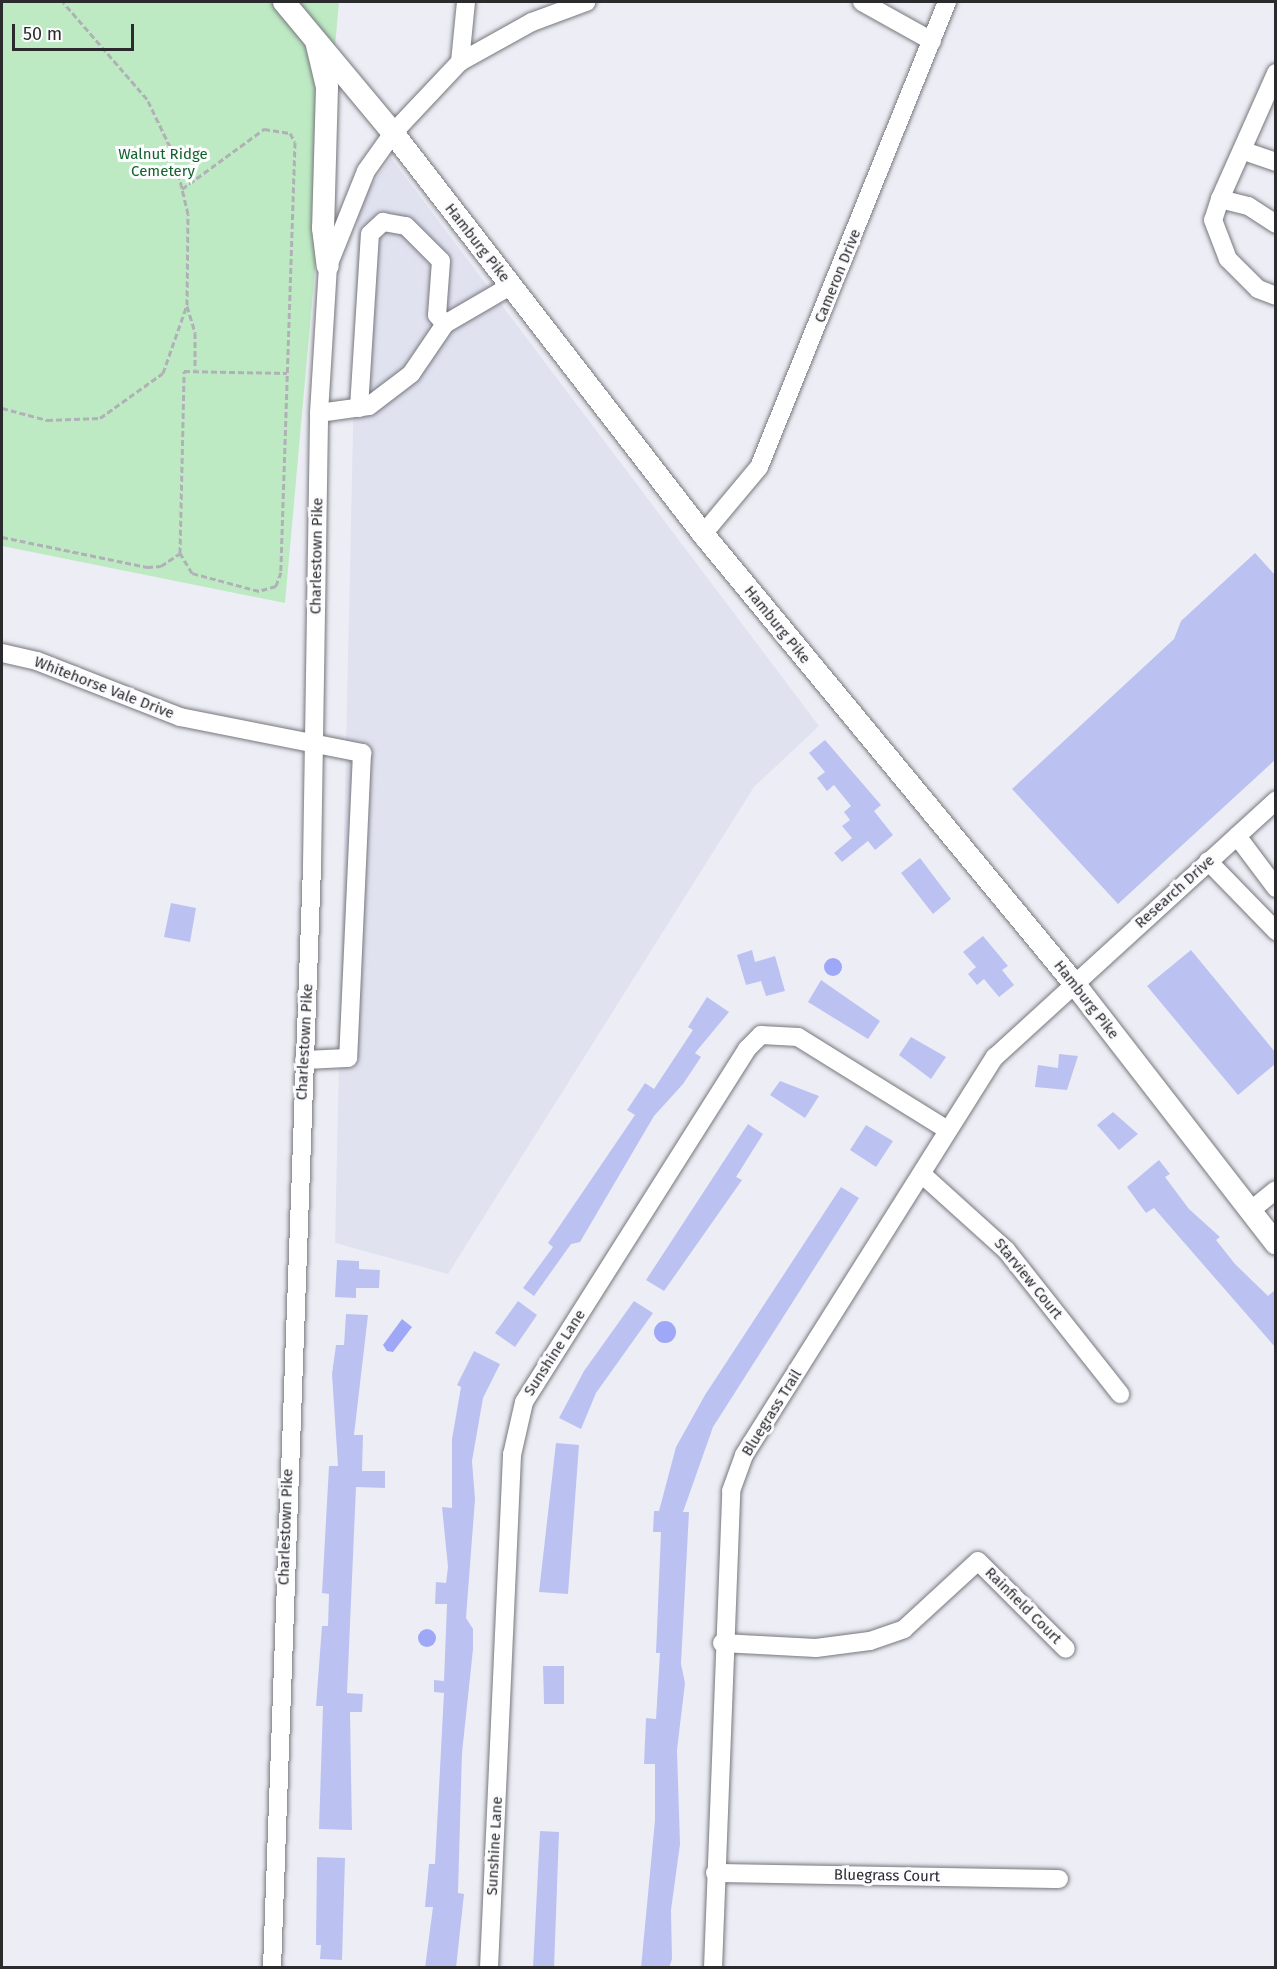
<!DOCTYPE html>
<html>
<head>
<meta charset="utf-8">
<style>
	body { margin:0 }
	#map { position:relative; width:1277px; height:1969px; overflow:hidden; background:#edeef5; font-family:"Fira Sans",sans-serif }
	div>[style] { position:absolute }
	[style*='--x'] { left:calc(var(--x)*1px); top:calc(var(--y)*1px); width:calc(var(--w)*1px); rotate:calc(var(--a)*1deg) }
	.built>* { inset:0; background:#e0e2f0 }
	.green>* { inset:0; background:#bdeac3 }
	.water>* { inset:0; background:#9fa8f6 }
	.round { border-radius:50% }
	.building>* { inset:0; background:#bbc2f2 }
	.path>* { height:3px; margin-top:-1.5px; transform-origin:0; background:repeating-linear-gradient(90deg,#b0b1b7 0 6px,transparent 0 9px) }
	.roads { filter:drop-shadow(0 0 2px #76777d) drop-shadow(0 0 2px #76777d) }
	.minor>* { height:18px; margin:-9px; padding:0 9px; transform-origin:9px; border-radius:9px; background:#fff }
	.major>* { height:22px; margin:-11px; padding:0 11px; transform-origin:11px; border-radius:11px; background:#fff }
	span { translate:-50% -50%; white-space:nowrap; text-align:center; line-height:1.15; -webkit-text-stroke:6px #fcfcff; paint-order:stroke }
	.park-label { font-size:15px; color:#13632c }
	.street-label { font-size:15px; color:#2b2b2e }
	.frame { position:absolute; inset:0; border:3px solid #2b2b2e; pointer-events:none }
	.scale { position:absolute; left:12px; top:24px; width:122px; height:27px; box-sizing:border-box; border:3px solid #2b2b2e; border-top:0; padding-left:8px; font-size:18px; line-height:21px; white-space:nowrap; color:#2b2b2e; -webkit-text-stroke:4px #fcfcff; paint-order:stroke }
</style>
</head>
<body>
<div id="map">
	<div class="built">
		<div style="clip-path:polygon(391px 158px,819px 726px,754px 787px,448px 1274px,335px 1243px,358px 205px)"></div>
	</div>
	<div class="green">
		<div style="clip-path:polygon(2px 2px,339px 2px,285px 603px,2px 546px)"></div>
	</div>
	<div class="water">
		<div class="round" style="left:824px;top:958px;width:18px;height:18px"></div>
		<div style="clip-path:polygon(402px 1319px,412px 1327px,393px 1352px,387px 1351px,383px 1345px)"></div>
		<div class="round" style="left:654px;top:1321px;width:22px;height:22px"></div>
		<div class="round" style="left:418px;top:1629px;width:18px;height:18px"></div>
	</div>
	<div class="building">
		<div style="clip-path:polygon(1255px 553px,1275px 575px,1275px 760px,1118px 904px,1012px 789px,1174px 639px,1181px 621px)"></div>
		<div style="clip-path:polygon(825px 740px,881px 805px,874px 811px,893px 835px,875px 850px,868px 841px,842px 862px,834px 853px,852px 838px,842px 826px,850px 820px,844px 812px,851px 806px,834px 785px,827px 791px,817px 778px,825px 772px,809px 753px)"></div>
		<div style="clip-path:polygon(920px 858px,951px 899px,933px 914px,901px 873px)"></div>
		<div style="clip-path:polygon(171px 903px,196px 908px,190px 942px,164px 937px)"></div>
		<div style="clip-path:polygon(983px 936px,1008px 966px,1002px 970px,1014px 985px,999px 997px,984px 979px,977px 985px,968px 974px,976px 967px,963px 952px)"></div>
		<div style="clip-path:polygon(752px 950px,755px 962px,775px 956px,785px 991px,766px 996px,761px 981px,746px 985px,737px 955px)"></div>
		<div style="clip-path:polygon(1191px 950px,1275px 1052px,1275px 1064px,1238px 1095px,1147px 986px)"></div>
		<div style="clip-path:polygon(821px 980px,880px 1021px,868px 1039px,808px 1002px)"></div>
		<div style="clip-path:polygon(707px 997px,729px 1012px,695px 1053px,701px 1057px,683px 1084px,654px 1116px,580px 1242px,571px 1244px,534px 1296px,523px 1288px,553px 1247px,548px 1243px,635px 1115px,627px 1110px,645px 1083px,654px 1089px,693px 1030px,688px 1027px)"></div>
		<div style="clip-path:polygon(911px 1037px,946px 1057px,931px 1079px,899px 1055px)"></div>
		<div style="clip-path:polygon(1059px 1054px,1078px 1056px,1067px 1090px,1035px 1087px,1038px 1065px,1058px 1068px)"></div>
		<div style="clip-path:polygon(780px 1081px,819px 1096px,805px 1118px,770px 1095px)"></div>
		<div style="clip-path:polygon(1113px 1112px,1138px 1134px,1119px 1150px,1097px 1125px)"></div>
		<div style="clip-path:polygon(748px 1124px,763px 1134px,736px 1177px,742px 1180px,664px 1291px,646px 1280px)"></div>
		<div style="clip-path:polygon(866px 1125px,893px 1141px,876px 1167px,850px 1150px)"></div>
		<div style="clip-path:polygon(1159px 1160px,1170px 1174px,1165px 1177px,1189px 1209px,1220px 1237px,1216px 1240px,1235px 1264px,1268px 1296px,1275px 1290px,1275px 1347px,1154px 1208px,1146px 1213px,1127px 1187px)"></div>
		<div style="clip-path:polygon(841px 1187px,859px 1198px,713px 1427px,683px 1512px,689px 1512px,681px 1664px,685px 1683px,677px 1750px,680px 1844px,671px 1910px,672px 1959px,669px 1968px,641px 1968px,655px 1820px,655px 1764px,644px 1764px,646px 1718px,656px 1719px,660px 1653px,656px 1653px,661px 1532px,653px 1532px,654px 1511px,659px 1511px,676px 1447px,705px 1395px)"></div>
		<div style="clip-path:polygon(337px 1260px,359px 1261px,359px 1269px,380px 1270px,379px 1288px,356px 1288px,356px 1298px,335px 1297px)"></div>
		<div style="clip-path:polygon(518px 1301px,537px 1315px,515px 1347px,495px 1333px)"></div>
		<div style="clip-path:polygon(634px 1301px,653px 1313px,596px 1393px,581px 1429px,559px 1418px,584px 1371px)"></div>
		<div style="clip-path:polygon(346px 1314px,368px 1315px,354px 1435px,363px 1435px,362px 1471px,385px 1471px,385px 1488px,356px 1487px,347px 1693px,363px 1694px,362px 1712px,350px 1712px,352px 1830px,319px 1829px,323px 1706px,316px 1706px,322px 1626px,328px 1626px,329px 1594px,322px 1593px,329px 1466px,338px 1466px,332px 1374px,336px 1345px,344px 1345px)"></div>
		<div style="clip-path:polygon(474px 1351px,500px 1364px,483px 1398px,472px 1461px,475px 1499px,466px 1618px,473px 1629px,473px 1649px,462px 1753px,458px 1893px,464px 1894px,456px 1968px,425px 1968px,433px 1907px,425px 1907px,429px 1864px,435px 1864px,444px 1693px,434px 1692px,434px 1680px,444px 1681px,447px 1604px,435px 1604px,436px 1582px,446px 1583px,448px 1567px,442px 1507px,452px 1508px,452px 1439px,461px 1387px,457px 1385px)"></div>
		<div style="clip-path:polygon(556px 1443px,579px 1445px,568px 1594px,539px 1592px)"></div>
		<div style="clip-path:polygon(543px 1666px,564px 1666px,564px 1704px,544px 1704px)"></div>
		<div style="clip-path:polygon(540px 1831px,559px 1832px,554px 1968px,533px 1968px)"></div>
		<div style="clip-path:polygon(317px 1857px,345px 1858px,342px 1960px,320px 1959px,321px 1945px,316px 1945px)"></div>
	</div>
	<div class="path">
		<div style="--x:182;--y:189;--w:102;--a:-36.2"></div>
		<div style="--x:264;--y:129;--w:26;--a:9"></div>
		<div style="--x:290;--y:133;--w:10;--a:61"></div>
		<div style="--x:295;--y:142;--w:430;--a:91.9"></div>
		<div style="--x:281;--y:572;--w:15;--a:110"></div>
		<div style="--x:276;--y:586;--w:18;--a:164"></div>
		<div style="--x:259;--y:591;--w:69;--a:-165"></div>
		<div style="--x:192;--y:573;--w:23;--a:-121"></div>
		<div style="--x:180;--y:553;--w:182;--a:-88.7"></div>
		<div style="--x:184;--y:371;--w:103;--a:1.1"></div>
		<div style="--x:187;--y:306;--w:28;--a:73"></div>
		<div style="--x:195;--y:333;--w:36;--a:90"></div>
		<div style="--x:2;--y:408;--w:47;--a:14.9"></div>
		<div style="--x:47;--y:420;--w:53;--a:-2.2"></div>
		<div style="--x:100;--y:418;--w:77;--a:-35.5"></div>
		<div style="--x:163;--y:373;--w:72;--a:-70.6"></div>
		<div style="--x:187;--y:305;--w:91;--a:-89.4"></div>
		<div style="--x:188;--y:214;--w:61;--a:-103.3"></div>
		<div style="--x:174;--y:155;--w:62;--a:-115.7"></div>
		<div style="--x:147;--y:99;--w:128;--a:-130.9"></div>
		<div style="--x:2;--y:537;--w:148;--a:11.7"></div>
		<div style="--x:147;--y:567;--w:14;--a:-4"></div>
		<div style="--x:161;--y:566;--w:23;--a:-34"></div>
	</div>
	<div class="roads">
		<div class="minor">
			<div style="--x:862;--y:2;--w:80;--a:29.1"></div>
			<div style="--x:460;--y:62;--w:60;--a:-84.3"></div>
			<div style="--x:1244;--y:151;--w:34;--a:19"></div>
			<div style="--x:1220;--y:199;--w:138;--a:-66"></div>
			<div style="--x:1276;--y:224;--w:33;--a:-147"></div>
			<div style="--x:1248;--y:206;--w:29;--a:-166"></div>
			<div style="--x:1220;--y:199;--w:22;--a:108"></div>
			<div style="--x:1213;--y:220;--w:42;--a:69"></div>
			<div style="--x:1228;--y:259;--w:42;--a:45"></div>
			<div style="--x:1258;--y:289;--w:19;--a:21"></div>
			<div style="--x:359;--y:408;--w:174;--a:-86.4"></div>
			<div style="--x:370;--y:234;--w:18;--a:-43"></div>
			<div style="--x:383;--y:222;--w:23;--a:10"></div>
			<div style="--x:406;--y:226;--w:49;--a:45"></div>
			<div style="--x:441;--y:261;--w:54;--a:94.2"></div>
			<div style="--x:437;--y:315;--w:12;--a:48"></div>
			<div style="--x:319;--y:413;--w:50;--a:-8"></div>
			<div style="--x:369;--y:406;--w:53;--a:-37.3"></div>
			<div style="--x:411;--y:374;--w:60;--a:-55.8"></div>
			<div style="--x:445;--y:324;--w:75;--a:-30.3"></div>
			<div style="--x:703;--y:534;--w:87;--a:-50.1"></div>
			<div style="--x:759;--y:467;--w:502;--a:-67.99"></div>
			<div style="--x:2;--y:653;--w:36;--a:13"></div>
			<div style="--x:37;--y:661;--w:154;--a:21.4"></div>
			<div style="--x:180;--y:717;--w:186;--a:11.2"></div>
			<div style="--x:362;--y:753;--w:305;--a:92.6"></div>
			<div style="--x:348;--y:1058;--w:44;--a:177.4"></div>
			<div style="--x:1237;--y:836;--w:65;--a:53.1"></div>
			<div style="--x:1208;--y:861;--w:98;--a:45.8"></div>
			<div style="--x:924;--y:1176;--w:110;--a:42.1"></div>
			<div style="--x:1006;--y:1250;--w:184;--a:51.6"></div>
			<div style="--x:1250;--y:1211;--w:33;--a:-39"></div>
			<div style="--x:722;--y:1643;--w:94;--a:3"></div>
			<div style="--x:816;--y:1648;--w:54;--a:-7.4"></div>
			<div style="--x:870;--y:1641;--w:36;--a:-19"></div>
			<div style="--x:904;--y:1629;--w:100;--a:-42.6"></div>
			<div style="--x:978;--y:1561;--w:124;--a:45"></div>
			<div style="--x:715;--y:1873;--w:344;--a:1"></div>
			<div style="--x:272;--y:1968;--w:1103;--a:-87.92"></div>
			<div style="--x:312;--y:866;--w:453;--a:-89.1"></div>
			<div style="--x:319;--y:413;--w:147;--a:-86.5"></div>
			<div style="--x:328;--y:266;--w:102;--a:-68.2"></div>
			<div style="--x:366;--y:171;--w:47;--a:-54.6"></div>
			<div style="--x:393;--y:133;--w:98;--a:-46.7"></div>
			<div style="--x:460;--y:62;--w:82;--a:-29.1"></div>
			<div style="--x:532;--y:22;--w:58;--a:-20.3"></div>
			<div style="--x:489;--y:1968;--w:514;--a:-87.43"></div>
			<div style="--x:512;--y:1455;--w:54;--a:-77.2"></div>
			<div style="--x:524;--y:1402;--w:418;--a:-57.7"></div>
			<div style="--x:747;--y:1049;--w:20;--a:-45"></div>
			<div style="--x:761;--y:1035;--w:37;--a:3"></div>
			<div style="--x:798;--y:1037;--w:174;--a:31.9"></div>
			<div style="--x:713;--y:1968;--w:477;--a:-87.8"></div>
			<div style="--x:731;--y:1491;--w:38;--a:-70"></div>
			<div style="--x:744;--y:1455;--w:471;--a:-57.8"></div>
			<div style="--x:995;--y:1057;--w:381;--a:-42.4"></div>
		</div>
		<div class="major">
			<div style="--x:284;--y:2;--w:170;--a:50.2"></div>
			<div style="--x:393;--y:133;--w:507;--a:52.29"></div>
			<div style="--x:703;--y:534;--w:581;--a:50.45"></div>
			<div style="--x:1073;--y:982;--w:331;--a:52.2"></div>
			<div style="--x:316;--y:41;--w:47;--a:76.6"></div>
			<div style="--x:327;--y:87;--w:141;--a:91.6"></div>
			<div style="--x:323;--y:228;--w:38;--a:83"></div>
		</div>
	</div>
	<div class="park-label">
		<span style="left:163px;top:163px">Walnut Ridge<br>Cemetery</span>
	</div>
	<div class="street-label">
		<span style="left:477px;top:243px;rotate:52deg">Hamburg Pike</span>
		<span style="left:838px;top:276px;rotate:-68deg">Cameron Drive</span>
		<span style="left:317px;top:556px;rotate:-89deg">Charlestown Pike</span>
		<span style="left:777px;top:625px;rotate:51deg">Hamburg Pike</span>
		<span style="left:104px;top:688px;rotate:21deg">Whitehorse Vale Drive</span>
		<span style="left:1175px;top:892px;rotate:-42deg">Research Drive</span>
		<span style="left:1086px;top:1000px;rotate:52deg">Hamburg Pike</span>
		<span style="left:305px;top:1042px;rotate:-87deg">Charlestown Pike</span>
		<span style="left:1028px;top:1279px;rotate:51deg">Starview Court</span>
		<span style="left:555px;top:1353px;rotate:-57deg">Sunshine Lane</span>
		<span style="left:772px;top:1413px;rotate:-58deg">Bluegrass Trail</span>
		<span style="left:286px;top:1527px;rotate:-88deg">Charlestown Pike</span>
		<span style="left:1023px;top:1606px;rotate:45deg">Rainfield Court</span>
		<span style="left:495px;top:1846px;rotate:-87deg">Sunshine Lane</span>
		<span style="left:887px;top:1876px;rotate:1deg">Bluegrass Court</span>
	</div>
	<div class="frame"></div>
	<div class="scale">50 m</div>
</div>
</body>
</html>
